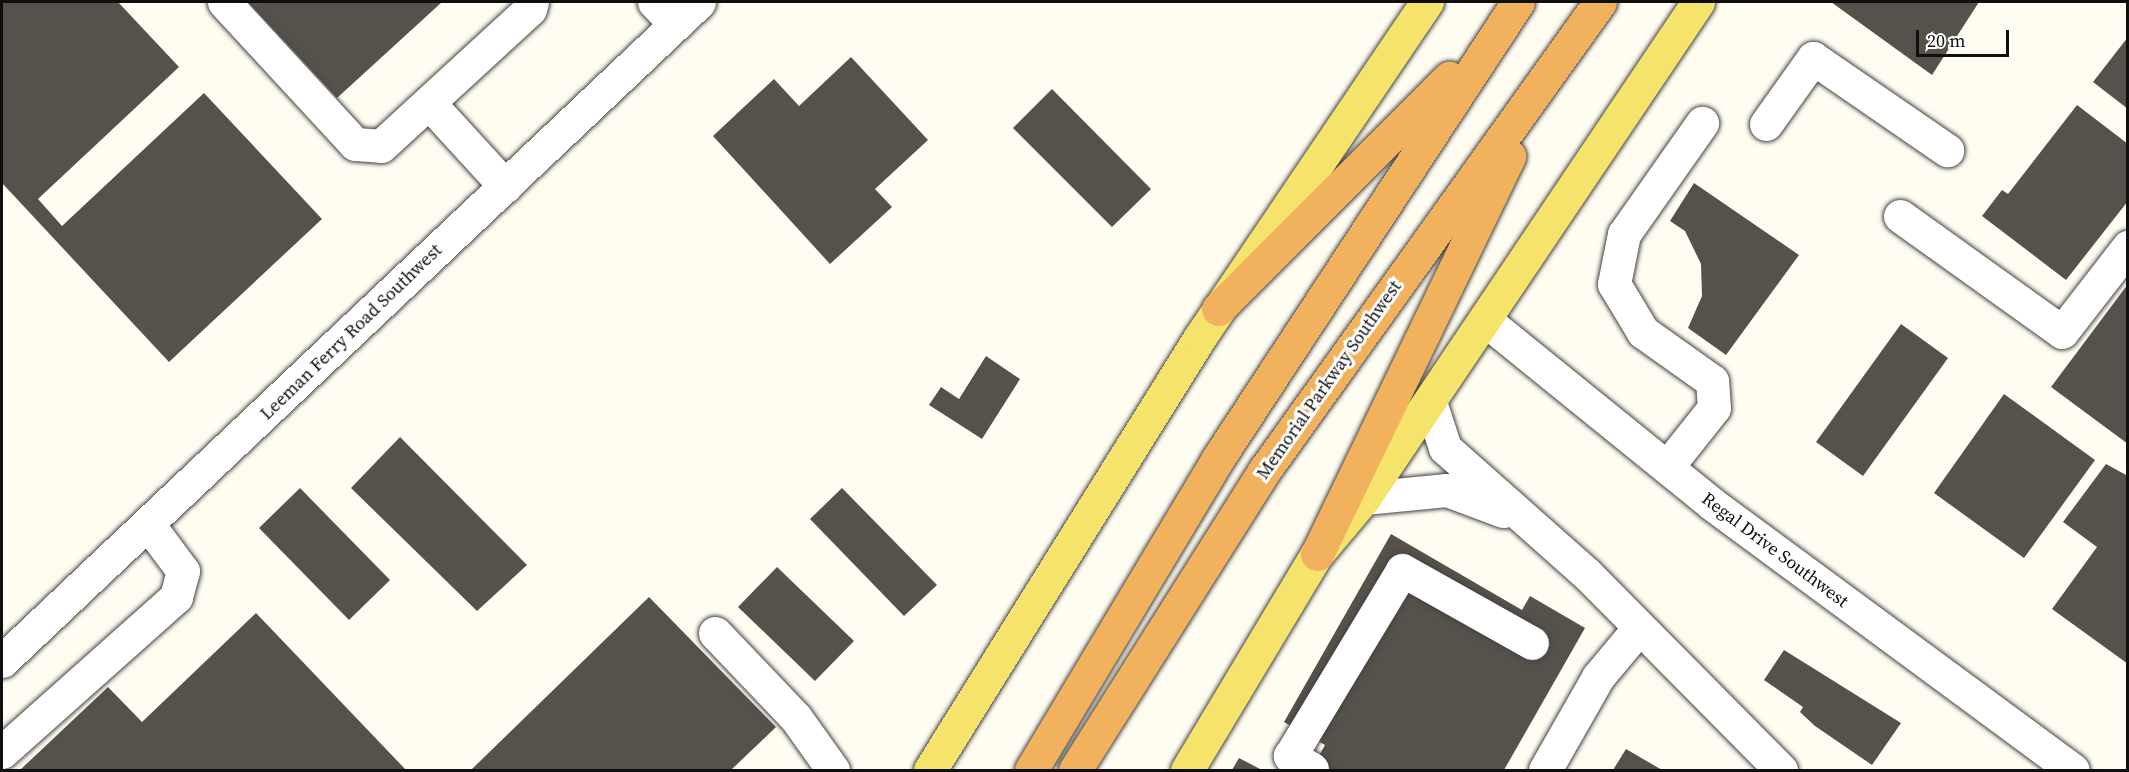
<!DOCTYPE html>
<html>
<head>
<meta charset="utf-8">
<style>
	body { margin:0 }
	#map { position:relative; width:2129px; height:772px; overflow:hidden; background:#fffdf1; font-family:"Source Serif 4",serif }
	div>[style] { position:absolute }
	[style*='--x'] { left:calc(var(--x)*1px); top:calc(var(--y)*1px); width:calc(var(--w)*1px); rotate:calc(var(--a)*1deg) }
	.building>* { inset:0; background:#57514b }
	.roads { filter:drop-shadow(0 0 2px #424242) drop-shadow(0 0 2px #424242) }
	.minor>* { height:33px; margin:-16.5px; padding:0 16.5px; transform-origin:16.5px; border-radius:16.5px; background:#fff }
	.major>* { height:33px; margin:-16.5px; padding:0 16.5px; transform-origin:16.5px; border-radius:16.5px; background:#f5e36b }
	.highway>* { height:33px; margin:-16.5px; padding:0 16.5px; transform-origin:16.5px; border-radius:16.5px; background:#f1b15d }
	span { translate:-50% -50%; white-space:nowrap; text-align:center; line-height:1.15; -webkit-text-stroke:6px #fff; paint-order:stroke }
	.street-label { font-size:18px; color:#0f0f0f }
	.frame { position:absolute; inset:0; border:3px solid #0f0f0f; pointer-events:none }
	.scale { position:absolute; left:1916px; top:30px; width:93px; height:27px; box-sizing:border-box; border:3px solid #0f0f0f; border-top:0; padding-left:8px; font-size:18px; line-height:21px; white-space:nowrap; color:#0f0f0f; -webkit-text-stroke:4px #fff; paint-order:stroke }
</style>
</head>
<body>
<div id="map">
	<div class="building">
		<div style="clip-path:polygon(2px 2px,118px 2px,179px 67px,38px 199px,62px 226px,204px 93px,322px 219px,169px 362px,2px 183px)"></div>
		<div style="clip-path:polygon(248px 2px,442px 2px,337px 98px)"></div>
		<div style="clip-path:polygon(1831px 2px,1979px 2px,1932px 75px)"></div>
		<div style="clip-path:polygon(2128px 37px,2128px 109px,2093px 82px)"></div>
		<div style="clip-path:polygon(851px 57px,928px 140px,875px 189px,892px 207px,830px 264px,713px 136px,774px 79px,799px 106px)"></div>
		<div style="clip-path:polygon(1052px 89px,1151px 189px,1112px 227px,1013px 128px)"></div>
		<div style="clip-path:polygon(2077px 105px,2128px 144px,2128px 201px,2066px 280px,1982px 216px,2002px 190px,2008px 194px)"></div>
		<div style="clip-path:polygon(1694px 183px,1799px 255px,1726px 355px,1688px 328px,1702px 296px,1701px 264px,1685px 231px,1670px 221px)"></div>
		<div style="clip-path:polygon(2128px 284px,2128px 444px,2051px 387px)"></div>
		<div style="clip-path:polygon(1901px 324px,1948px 358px,1863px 476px,1816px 442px)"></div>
		<div style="clip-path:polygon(986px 356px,1020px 379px,982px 439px,929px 405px,941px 387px,959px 399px)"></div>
		<div style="clip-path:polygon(2004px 394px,2095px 460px,2024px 558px,1934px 493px)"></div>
		<div style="clip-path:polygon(400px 437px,527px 565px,477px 611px,351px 488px)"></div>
		<div style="clip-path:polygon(2106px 464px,2128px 476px,2128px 664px,2052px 609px,2097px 547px,2063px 522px)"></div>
		<div style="clip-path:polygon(300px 488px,390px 580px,349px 620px,259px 528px)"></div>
		<div style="clip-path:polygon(842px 488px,937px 585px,904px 616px,810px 519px)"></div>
		<div style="clip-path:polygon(1391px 534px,1522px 610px,1530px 596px,1585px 628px,1504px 770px,1311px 770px,1325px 745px,1284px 722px)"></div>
		<div style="clip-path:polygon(777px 567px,854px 641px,815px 681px,738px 607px)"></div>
		<div style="clip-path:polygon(649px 597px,776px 727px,731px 770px,471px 770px)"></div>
		<div style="clip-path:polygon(256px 613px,406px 770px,20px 770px,108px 687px,142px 722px)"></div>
		<div style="clip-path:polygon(1784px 650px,1901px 723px,1872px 765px,1815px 726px,1800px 712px,1803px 707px,1764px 680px)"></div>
		<div style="clip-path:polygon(1626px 749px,1662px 770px,1613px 770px)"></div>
		<div style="clip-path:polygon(1239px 758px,1262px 770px,1232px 770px)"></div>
	</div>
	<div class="roads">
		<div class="minor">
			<div style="--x:224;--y:2;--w:193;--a:47.3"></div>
			<div style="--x:355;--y:144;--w:26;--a:4"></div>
			<div style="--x:381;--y:146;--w:202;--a:-42.6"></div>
			<div style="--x:530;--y:9;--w:7;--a:-74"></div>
			<div style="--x:654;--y:2;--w:30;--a:46"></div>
			<div style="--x:429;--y:103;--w:113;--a:47.5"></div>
			<div style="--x:1766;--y:124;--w:81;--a:-54.5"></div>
			<div style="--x:1813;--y:58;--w:163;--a:34.5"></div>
			<div style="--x:1900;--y:216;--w:199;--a:35.6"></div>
			<div style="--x:2062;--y:332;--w:108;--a:-52.2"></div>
			<div style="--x:1485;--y:320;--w:292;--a:39"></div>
			<div style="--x:1712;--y:504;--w:448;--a:36.4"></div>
			<div style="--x:1430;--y:402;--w:48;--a:71.9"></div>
			<div style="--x:1445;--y:448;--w:190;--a:41.6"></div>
			<div style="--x:1587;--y:574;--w:276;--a:45.3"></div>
			<div style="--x:1667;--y:467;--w:75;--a:-51.5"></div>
			<div style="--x:1714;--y:408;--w:27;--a:-94"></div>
			<div style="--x:1712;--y:381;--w:85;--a:-144.6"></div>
			<div style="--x:1643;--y:332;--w:56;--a:-121.1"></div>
			<div style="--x:1614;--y:284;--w:51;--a:-78.7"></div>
			<div style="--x:1624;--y:234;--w:136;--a:-54.9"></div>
			<div style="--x:1364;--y:498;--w:83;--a:-5.5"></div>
			<div style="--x:1447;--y:490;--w:60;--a:20.6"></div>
			<div style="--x:715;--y:633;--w:117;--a:46.4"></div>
			<div style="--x:796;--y:718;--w:64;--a:54.6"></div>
			<div style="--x:2;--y:661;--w:959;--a:-43.39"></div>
			<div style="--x:2;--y:752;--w:233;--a:-41.7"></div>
			<div style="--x:176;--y:597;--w:27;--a:-75"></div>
			<div style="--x:183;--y:571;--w:59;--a:-126.7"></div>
			<div style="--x:1312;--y:769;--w:26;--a:-149"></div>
			<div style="--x:1290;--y:756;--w:217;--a:-58.9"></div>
			<div style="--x:1402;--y:570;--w:149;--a:29.3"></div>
			<div style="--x:1545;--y:770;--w:107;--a:-60.3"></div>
			<div style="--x:1598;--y:677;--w:64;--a:-50.1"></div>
		</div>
		<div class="major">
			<div style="--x:930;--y:770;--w:510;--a:-58.05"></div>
			<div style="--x:1200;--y:337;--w:405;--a:-55.9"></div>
			<div style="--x:1187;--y:770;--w:252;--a:-59"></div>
			<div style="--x:1317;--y:554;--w:73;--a:-50"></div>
			<div style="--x:1364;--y:498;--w:598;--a:-56.04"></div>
		</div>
		<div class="highway">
			<div style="--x:1218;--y:309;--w:327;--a:-45"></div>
			<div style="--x:1317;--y:554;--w:442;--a:-64.2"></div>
			<div style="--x:1031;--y:770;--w:362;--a:-59"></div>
			<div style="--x:1217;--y:460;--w:548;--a:-56.69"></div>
			<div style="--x:1075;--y:770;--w:354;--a:-57.7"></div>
			<div style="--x:1264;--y:471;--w:577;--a:-54.38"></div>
		</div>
	</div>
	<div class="street-label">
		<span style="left:351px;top:332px;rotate:-44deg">Leeman Ferry Road Southwest</span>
		<span style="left:1329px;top:380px;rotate:-55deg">Memorial Parkway Southwest</span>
		<span style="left:1775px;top:550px;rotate:37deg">Regal Drive Southwest</span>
	</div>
	<div class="frame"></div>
	<div class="scale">20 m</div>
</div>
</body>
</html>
